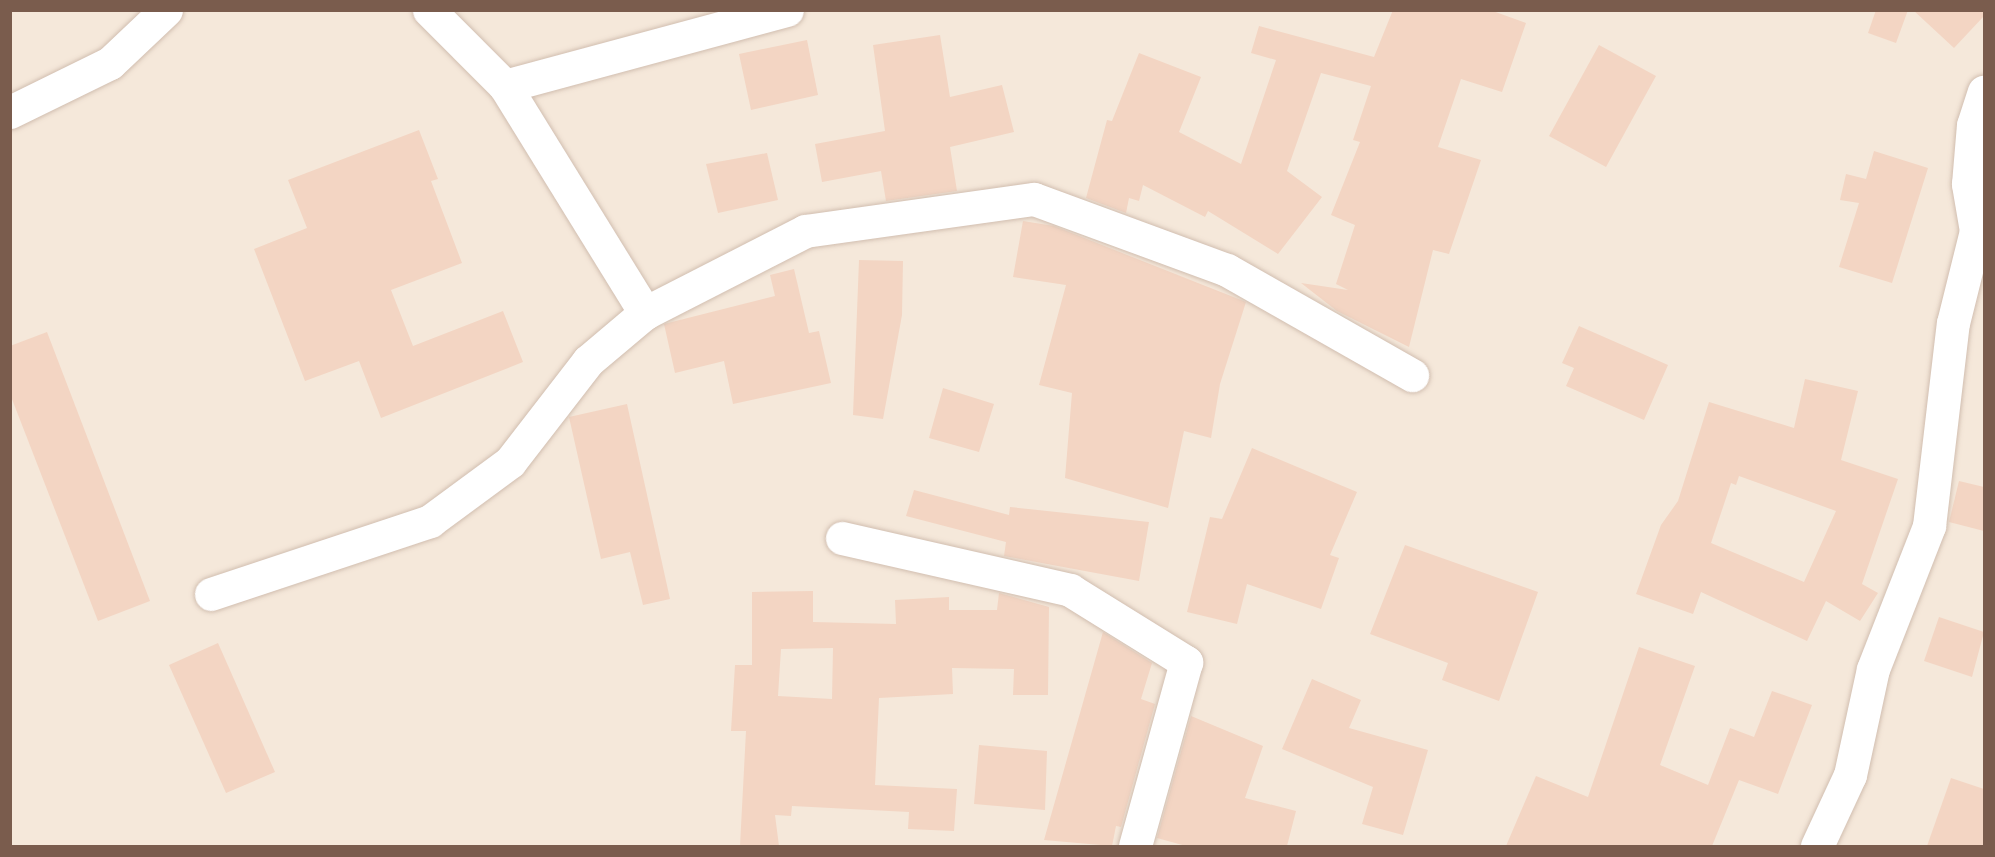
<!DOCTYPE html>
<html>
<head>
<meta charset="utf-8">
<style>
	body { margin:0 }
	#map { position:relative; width:1995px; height:857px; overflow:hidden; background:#fdf6ec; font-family:"Fira Sans Condensed",sans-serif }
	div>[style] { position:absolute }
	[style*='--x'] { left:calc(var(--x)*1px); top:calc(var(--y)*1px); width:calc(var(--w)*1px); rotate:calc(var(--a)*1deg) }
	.residential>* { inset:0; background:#f5e8da }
	.building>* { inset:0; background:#f3d5c3 }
	.roads { filter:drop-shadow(0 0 2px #d1beb0) drop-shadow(0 0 2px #d1beb0) }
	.minor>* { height:33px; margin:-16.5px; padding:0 16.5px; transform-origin:16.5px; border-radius:16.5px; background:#fff }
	span { translate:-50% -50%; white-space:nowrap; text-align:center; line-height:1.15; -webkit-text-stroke:5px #fffaf3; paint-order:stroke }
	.frame { position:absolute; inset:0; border:12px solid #7a5c4d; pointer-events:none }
</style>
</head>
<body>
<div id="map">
	<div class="residential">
		<div style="clip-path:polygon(11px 11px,1984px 11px,1984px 846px,11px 846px)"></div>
	</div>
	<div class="building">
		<div style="clip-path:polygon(1393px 10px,1490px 10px,1526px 23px,1502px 92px,1461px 79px,1438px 147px,1481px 160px,1449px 254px,1433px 250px,1409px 347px,1337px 311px,1301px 283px,1348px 290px,1336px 284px,1355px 225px,1331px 215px,1360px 142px,1353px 140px,1371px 86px,1321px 73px,1287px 171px,1322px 197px,1278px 254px,1208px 211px,1205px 217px,1143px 185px,1139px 201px,1129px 198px,1126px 213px,1086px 198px,1107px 120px,1112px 121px,1139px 53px,1201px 77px,1179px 132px,1241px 164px,1276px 60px,1251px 53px,1259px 26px,1374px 57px)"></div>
		<div style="clip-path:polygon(1876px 10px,1908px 10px,1896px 43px,1868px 33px)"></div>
		<div style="clip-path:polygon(1913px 10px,1984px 10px,1984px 16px,1954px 48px)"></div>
		<div style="clip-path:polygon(940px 35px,950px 97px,1002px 85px,1014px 132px,950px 147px,957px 191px,886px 201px,881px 171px,822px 182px,815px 144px,885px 131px,873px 45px)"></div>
		<div style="clip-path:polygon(807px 40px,818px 95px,751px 110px,739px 54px)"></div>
		<div style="clip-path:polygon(1599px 45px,1656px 76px,1606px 167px,1549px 136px)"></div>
		<div style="clip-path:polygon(419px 130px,438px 179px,431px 181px,462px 263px,391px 290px,413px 346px,503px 311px,523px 362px,381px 418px,359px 361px,305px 381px,254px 249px,307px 228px,288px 180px)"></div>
		<div style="clip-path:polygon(1874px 151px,1928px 168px,1892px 283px,1839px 267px,1859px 203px,1840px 200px,1846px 174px,1866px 179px)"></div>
		<div style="clip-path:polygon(767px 153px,778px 200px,718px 213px,706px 164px)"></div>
		<div style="clip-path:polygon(1023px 221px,1054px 226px,1246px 302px,1220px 384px,1211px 438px,1184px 431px,1168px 508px,1065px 478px,1072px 393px,1039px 385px,1066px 285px,1013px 277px)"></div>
		<div style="clip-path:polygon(859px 260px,903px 261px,902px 315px,883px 419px,853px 415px)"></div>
		<div style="clip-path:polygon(794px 269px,809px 333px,819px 331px,831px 383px,733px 404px,724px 361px,675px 373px,664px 324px,775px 296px,770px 275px)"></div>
		<div style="clip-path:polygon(1579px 326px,1668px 365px,1644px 420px,1566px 386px,1574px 368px,1562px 363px)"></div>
		<div style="clip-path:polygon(47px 332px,150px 601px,98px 621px,10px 394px,10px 346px)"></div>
		<div style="clip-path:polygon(evenodd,1805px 379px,1858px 391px,1841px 460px,1898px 479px,1862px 584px,1878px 593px,1860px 621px,1826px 601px,1807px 641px,1701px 592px,1693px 614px,1636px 594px,1661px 525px,1678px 501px,1709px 402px,1794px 428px,1805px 379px,1739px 476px,1836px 511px,1804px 582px,1711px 543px,1731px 483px,1736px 485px,1739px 476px)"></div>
		<div style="clip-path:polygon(943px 388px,994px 404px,979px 452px,929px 438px)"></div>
		<div style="clip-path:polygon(627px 404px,670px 599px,643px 605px,630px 552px,601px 559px,569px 417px)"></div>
		<div style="clip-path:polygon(1252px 448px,1357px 492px,1330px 555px,1339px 558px,1321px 609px,1247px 584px,1237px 624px,1187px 612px,1210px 517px,1222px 519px)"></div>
		<div style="clip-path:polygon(1959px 481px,1984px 487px,1984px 531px,1949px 522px)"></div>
		<div style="clip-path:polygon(914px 490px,1009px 515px,1010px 507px,1149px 522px,1139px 581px,1004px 556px,1006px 542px,906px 516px)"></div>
		<div style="clip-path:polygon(1405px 545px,1538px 592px,1499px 701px,1442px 680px,1448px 663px,1370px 634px)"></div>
		<div style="clip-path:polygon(evenodd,813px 591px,813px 622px,896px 624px,895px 600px,949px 597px,949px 610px,997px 610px,999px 593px,1049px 607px,1048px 695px,1013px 695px,1014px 669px,952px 668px,953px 694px,879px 698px,875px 785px,957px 789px,954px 831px,908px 829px,909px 812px,792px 806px,791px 816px,775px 815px,779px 846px,740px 846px,746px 731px,731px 731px,735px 665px,752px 665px,752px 592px,813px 591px,833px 648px,832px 699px,778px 696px,781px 649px,833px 648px)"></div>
		<div style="clip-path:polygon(1939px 617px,1984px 632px,1972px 677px,1924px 661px)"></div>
		<div style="clip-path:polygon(1103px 632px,1152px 663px,1141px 699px,1155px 704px,1121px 827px,1116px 826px,1112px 846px,1044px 840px)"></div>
		<div style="clip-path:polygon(218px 643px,275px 772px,226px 793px,169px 665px)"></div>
		<div style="clip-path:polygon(1639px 647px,1695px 666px,1660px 765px,1708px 785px,1730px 728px,1754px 737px,1772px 691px,1812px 705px,1778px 794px,1739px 780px,1712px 846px,1506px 846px,1536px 776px,1588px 797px)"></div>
		<div style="clip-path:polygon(1312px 679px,1361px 700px,1349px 728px,1428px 750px,1403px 835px,1362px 824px,1373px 787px,1282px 749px)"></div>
		<div style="clip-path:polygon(1191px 716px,1263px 746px,1245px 798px,1296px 811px,1287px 846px,1186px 846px,1157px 838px)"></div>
		<div style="clip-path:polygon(979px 745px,1047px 751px,1045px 810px,974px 804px)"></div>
		<div style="clip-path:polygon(1951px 778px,1984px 789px,1984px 846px,1927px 846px)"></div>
	</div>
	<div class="roads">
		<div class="minor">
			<div style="--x:429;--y:10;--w:107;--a:45"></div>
			<div style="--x:505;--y:86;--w:267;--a:58.3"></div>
			<div style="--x:505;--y:86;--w:292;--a:-15.1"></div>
			<div style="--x:10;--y:112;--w:111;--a:-26.1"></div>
			<div style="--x:110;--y:63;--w:77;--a:-43.4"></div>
			<div style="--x:842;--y:538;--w:234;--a:12.8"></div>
			<div style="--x:1070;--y:590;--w:137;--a:31.8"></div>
			<div style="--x:1186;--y:662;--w:191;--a:105.5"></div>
			<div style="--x:211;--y:594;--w:231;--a:-18.4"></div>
			<div style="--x:430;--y:521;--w:99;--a:-36.4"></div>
			<div style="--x:510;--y:462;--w:128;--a:-52.3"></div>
			<div style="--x:588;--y:361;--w:75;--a:-40.1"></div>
			<div style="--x:645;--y:313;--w:180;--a:-27.1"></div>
			<div style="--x:805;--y:231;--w:231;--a:-8"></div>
			<div style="--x:1034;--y:199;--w:206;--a:20.2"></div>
			<div style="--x:1227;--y:270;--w:213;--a:29.6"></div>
			<div style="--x:1817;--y:846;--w:78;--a:-65.1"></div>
			<div style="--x:1850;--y:775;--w:108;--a:-77.8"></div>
			<div style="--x:1873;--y:669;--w:154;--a:-68.6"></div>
			<div style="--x:1929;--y:526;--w:204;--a:-83.3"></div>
			<div style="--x:1953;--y:323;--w:95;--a:-76"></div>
			<div style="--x:1976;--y:231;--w:48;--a:-99.7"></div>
			<div style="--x:1968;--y:184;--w:59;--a:-85.2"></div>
			<div style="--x:1973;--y:125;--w:35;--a:-72"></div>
		</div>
	</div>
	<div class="frame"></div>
</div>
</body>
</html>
